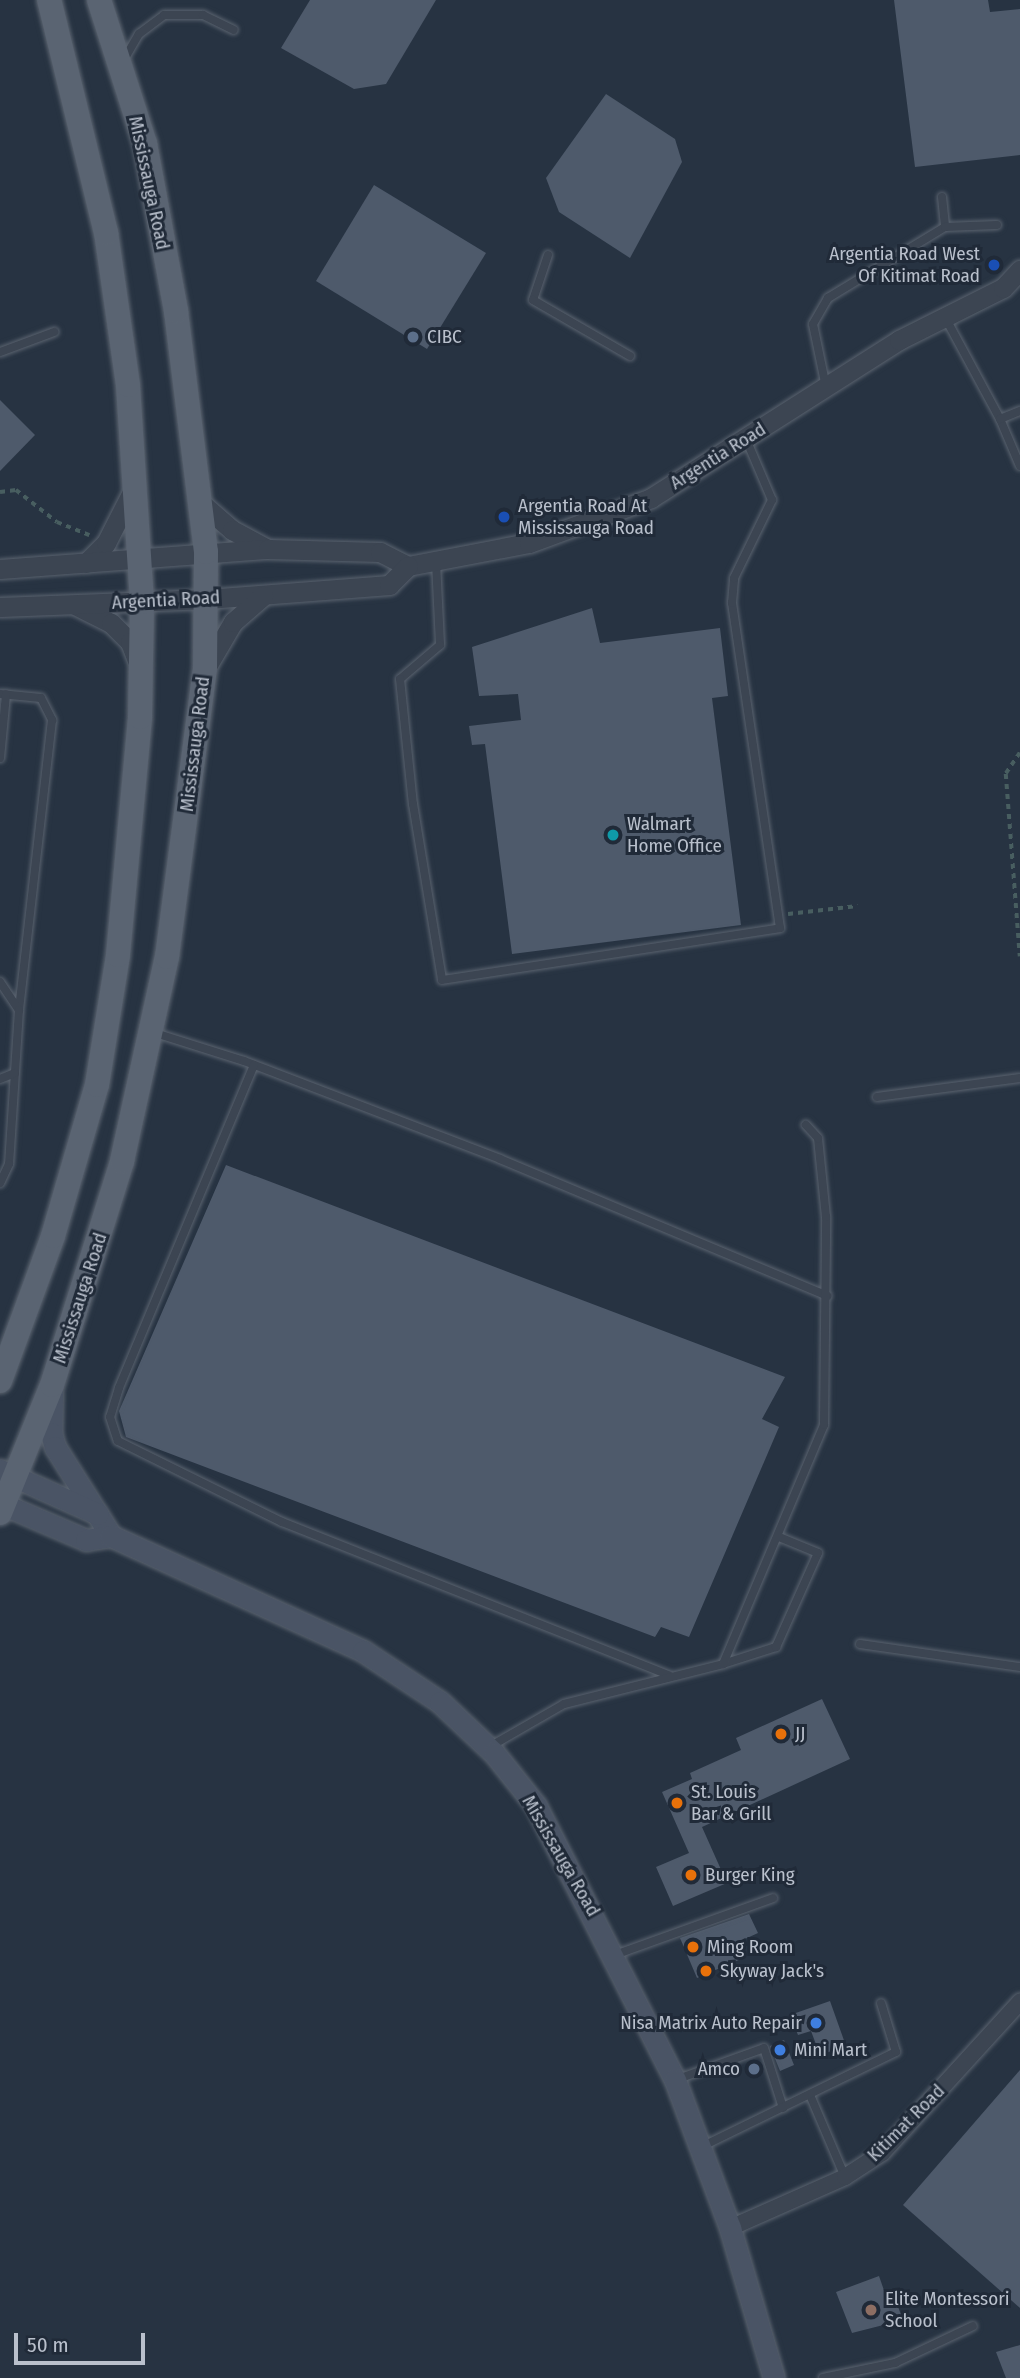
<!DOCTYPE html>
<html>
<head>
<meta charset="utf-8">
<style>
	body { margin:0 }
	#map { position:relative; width:1020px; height:2378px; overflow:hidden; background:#273342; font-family:"Fira Sans Condensed",sans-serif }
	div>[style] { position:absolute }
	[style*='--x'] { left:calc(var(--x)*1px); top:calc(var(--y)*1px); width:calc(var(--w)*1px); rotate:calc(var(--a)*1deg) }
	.building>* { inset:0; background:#4e5a6b }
	.path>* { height:3.5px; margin-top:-1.75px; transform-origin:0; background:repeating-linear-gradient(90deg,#485e60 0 5px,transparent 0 10px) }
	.roads { filter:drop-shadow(0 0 2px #5a636f) drop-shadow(0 0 2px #5a636f) }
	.service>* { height:8px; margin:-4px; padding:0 4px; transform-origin:4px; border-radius:4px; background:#3c4552 }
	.minor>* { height:16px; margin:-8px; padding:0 8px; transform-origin:8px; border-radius:8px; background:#3c4552 }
	.tertiary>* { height:19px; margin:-9.5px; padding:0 9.5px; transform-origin:9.5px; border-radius:9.5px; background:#3c4552 }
	.secondary>* { height:21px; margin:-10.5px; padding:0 10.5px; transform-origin:10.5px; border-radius:10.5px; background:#4a5465 }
	.primary>* { height:24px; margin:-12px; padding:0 12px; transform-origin:12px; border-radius:12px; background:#5a6472 }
	.dots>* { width:19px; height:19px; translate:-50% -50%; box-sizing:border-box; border:4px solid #202a38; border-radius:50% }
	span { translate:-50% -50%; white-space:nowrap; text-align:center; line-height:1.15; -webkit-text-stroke:6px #202a38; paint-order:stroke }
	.street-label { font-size:19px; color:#b9c0cc }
	.poi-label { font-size:19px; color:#b9c0cc }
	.right { translate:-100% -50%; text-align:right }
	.left { translate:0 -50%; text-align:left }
	.scale { position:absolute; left:14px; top:2333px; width:131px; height:32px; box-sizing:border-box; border:4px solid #b9c0cc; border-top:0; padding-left:9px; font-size:21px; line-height:24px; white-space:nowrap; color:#b9c0cc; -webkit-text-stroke:5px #202a38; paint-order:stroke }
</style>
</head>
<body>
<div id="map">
	<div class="building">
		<div style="clip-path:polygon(310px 0,436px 0,386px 84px,354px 89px,281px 48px)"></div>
		<div style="clip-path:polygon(894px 0,988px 0,990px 12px,1020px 9px,1020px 155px,915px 167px)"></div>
		<div style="clip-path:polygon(606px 94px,675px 139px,682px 162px,630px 258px,559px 212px,546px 178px)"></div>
		<div style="clip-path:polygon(374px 185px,486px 253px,427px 349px,316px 281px)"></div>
		<div style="clip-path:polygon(0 400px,35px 435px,0 471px)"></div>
		<div style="clip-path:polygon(592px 608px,600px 643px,720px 628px,728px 696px,712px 698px,741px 925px,512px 954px,485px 744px,472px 745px,469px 726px,521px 720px,518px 694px,479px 696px,472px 647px)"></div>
		<div style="clip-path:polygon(226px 1165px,785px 1377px,762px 1419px,779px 1427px,689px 1637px,661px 1627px,655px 1637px,126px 1437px,119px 1411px)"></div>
		<div style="clip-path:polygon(822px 1699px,850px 1759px,702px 1827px,727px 1883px,673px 1906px,656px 1867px,689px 1853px,662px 1792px,692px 1779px,690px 1773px,741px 1750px,736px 1738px)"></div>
		<div style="clip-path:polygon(749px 1914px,758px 1933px,734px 1944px,741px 1959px,697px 1978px,680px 1938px)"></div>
		<div style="clip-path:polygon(830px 2001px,846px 2046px,820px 2055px,811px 2031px,798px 2035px,790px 2015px)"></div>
		<div style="clip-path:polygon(784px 2040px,794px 2065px,780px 2071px,770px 2046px)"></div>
		<div style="clip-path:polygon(1020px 2070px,1020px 2308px,903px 2205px)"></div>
		<div style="clip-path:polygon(879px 2276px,887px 2299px,894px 2296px,903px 2320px,852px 2333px,836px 2292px)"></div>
		<div style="clip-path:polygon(1020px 2345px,1020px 2378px,1006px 2378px,996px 2352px)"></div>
	</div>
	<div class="path">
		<div style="--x:0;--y:492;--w:16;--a:-7"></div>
		<div style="--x:16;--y:490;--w:52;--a:38"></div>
		<div style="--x:57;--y:522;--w:35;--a:22"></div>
		<div style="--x:1020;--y:753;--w:25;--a:124"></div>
		<div style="--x:1006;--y:774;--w:183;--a:85.6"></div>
		<div style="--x:788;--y:914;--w:70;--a:-6.5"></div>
	</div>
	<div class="roads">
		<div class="service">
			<div style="--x:125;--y:58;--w:28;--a:-60"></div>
			<div style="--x:139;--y:34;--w:31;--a:-37"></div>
			<div style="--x:164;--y:15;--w:39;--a:0"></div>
			<div style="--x:203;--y:15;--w:34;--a:26"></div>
			<div style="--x:942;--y:197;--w:30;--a:84"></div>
			<div style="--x:548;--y:255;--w:47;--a:108.4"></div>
			<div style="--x:533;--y:300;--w:112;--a:30"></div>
			<div style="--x:946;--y:319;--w:114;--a:61.6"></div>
			<div style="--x:1000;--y:419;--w:51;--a:66.9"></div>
			<div style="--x:0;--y:352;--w:58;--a:-20.3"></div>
			<div style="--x:826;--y:387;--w:64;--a:-101.7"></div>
			<div style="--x:813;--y:324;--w:30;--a:-60"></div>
			<div style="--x:828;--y:298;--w:137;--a:-31.3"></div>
			<div style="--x:945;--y:227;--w:52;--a:-2.2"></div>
			<div style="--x:1000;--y:419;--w:22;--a:-22"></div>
			<div style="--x:436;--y:562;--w:83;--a:87.2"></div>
			<div style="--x:440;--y:645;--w:52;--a:139.6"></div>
			<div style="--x:400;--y:679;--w:126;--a:84.1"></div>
			<div style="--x:413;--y:804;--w:178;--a:80.6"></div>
			<div style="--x:442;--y:980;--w:342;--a:-8.7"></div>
			<div style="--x:780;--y:928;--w:329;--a:-98.4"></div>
			<div style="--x:732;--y:603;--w:25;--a:-85"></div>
			<div style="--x:734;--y:578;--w:87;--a:-64"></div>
			<div style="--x:772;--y:500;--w:66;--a:-113.1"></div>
			<div style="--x:0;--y:694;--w:41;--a:5.6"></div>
			<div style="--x:41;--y:698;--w:25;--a:63"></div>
			<div style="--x:52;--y:720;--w:292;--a:96.5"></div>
			<div style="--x:0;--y:758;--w:64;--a:-84.6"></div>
			<div style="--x:0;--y:982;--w:34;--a:56"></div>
			<div style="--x:19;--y:1010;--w:154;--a:93.7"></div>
			<div style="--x:9;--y:1164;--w:21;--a:115"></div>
			<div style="--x:155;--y:1033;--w:93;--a:17.5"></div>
			<div style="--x:244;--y:1061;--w:274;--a:20.9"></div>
			<div style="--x:500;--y:1159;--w:355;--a:22.7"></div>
			<div style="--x:254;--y:1065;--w:350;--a:112.7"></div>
			<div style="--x:119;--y:1388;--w:30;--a:107"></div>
			<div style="--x:110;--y:1417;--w:25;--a:72"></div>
			<div style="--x:118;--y:1441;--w:183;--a:26.3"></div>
			<div style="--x:282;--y:1522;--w:416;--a:21.6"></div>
			<div style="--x:0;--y:1079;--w:16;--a:-22"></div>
			<div style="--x:877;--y:1097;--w:144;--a:-7.6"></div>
			<div style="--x:860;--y:1644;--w:162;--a:8.2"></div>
			<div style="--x:723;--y:1664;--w:56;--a:-17.8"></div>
			<div style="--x:776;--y:1647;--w:103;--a:-65.9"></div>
			<div style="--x:818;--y:1553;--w:42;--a:-157.7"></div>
			<div style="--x:491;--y:1746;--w:84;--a:-29.9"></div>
			<div style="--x:564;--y:1704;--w:164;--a:-14.1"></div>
			<div style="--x:723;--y:1664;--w:259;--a:-67.1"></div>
			<div style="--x:824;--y:1425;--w:208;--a:-89.4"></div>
			<div style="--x:826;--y:1217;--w:79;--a:-95.8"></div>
			<div style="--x:818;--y:1138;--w:18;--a:-133"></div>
			<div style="--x:615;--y:1955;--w:168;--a:-19.8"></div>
			<div style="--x:678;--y:2079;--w:91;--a:-19.8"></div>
			<div style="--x:764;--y:2048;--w:63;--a:72.4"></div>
			<div style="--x:810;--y:2095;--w:89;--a:66.9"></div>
			<div style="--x:701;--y:2147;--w:217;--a:-26"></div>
			<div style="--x:896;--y:2052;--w:51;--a:-107"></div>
			<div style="--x:823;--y:2378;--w:74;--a:-11.8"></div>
			<div style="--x:895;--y:2363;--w:86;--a:-25.4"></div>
		</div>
		<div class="minor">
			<div style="--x:730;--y:2228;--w:126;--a:-23.9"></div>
			<div style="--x:845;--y:2177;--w:44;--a:-33"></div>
			<div style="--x:882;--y:2153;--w:205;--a:-47.6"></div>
		</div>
		<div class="tertiary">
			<div style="--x:201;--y:503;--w:41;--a:41.1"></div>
			<div style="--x:232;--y:530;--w:40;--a:28"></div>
			<div style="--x:86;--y:563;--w:28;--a:-45"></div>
			<div style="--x:106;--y:543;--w:62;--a:-63"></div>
			<div style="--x:0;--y:569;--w:269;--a:-4.3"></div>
			<div style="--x:268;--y:549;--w:112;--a:1.5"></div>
			<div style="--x:380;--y:552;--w:31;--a:27"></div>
			<div style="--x:408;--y:566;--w:123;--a:-10.8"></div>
			<div style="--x:529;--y:543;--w:130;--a:-20.2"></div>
			<div style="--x:651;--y:498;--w:294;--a:-32.5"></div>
			<div style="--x:899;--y:340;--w:116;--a:-26.6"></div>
			<div style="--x:1003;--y:288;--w:25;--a:-47"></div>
			<div style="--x:75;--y:605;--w:40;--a:26.6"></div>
			<div style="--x:111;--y:623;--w:27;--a:45"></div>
			<div style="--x:130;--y:642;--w:26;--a:69"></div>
			<div style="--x:0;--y:607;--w:207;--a:-2.2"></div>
			<div style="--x:207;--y:599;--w:183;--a:-4.4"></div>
			<div style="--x:389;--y:585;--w:27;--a:-45"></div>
			<div style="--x:206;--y:668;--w:53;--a:-59.6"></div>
			<div style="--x:233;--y:622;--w:40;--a:-41"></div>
		</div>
		<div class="secondary">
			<div style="--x:52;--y:1394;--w:39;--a:91"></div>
			<div style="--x:51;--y:1433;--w:15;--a:74"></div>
			<div style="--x:55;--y:1447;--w:105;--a:57.8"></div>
			<div style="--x:0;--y:1470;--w:107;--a:24.2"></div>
			<div style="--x:0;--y:1503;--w:94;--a:23.3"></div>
			<div style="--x:86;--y:1540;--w:25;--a:-9"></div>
			<div style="--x:111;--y:1536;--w:277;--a:24.5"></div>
			<div style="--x:363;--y:1651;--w:92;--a:33.5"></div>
			<div style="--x:440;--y:1702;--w:74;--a:43.4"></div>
			<div style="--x:494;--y:1753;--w:68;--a:51.6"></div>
			<div style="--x:536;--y:1806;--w:307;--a:63.1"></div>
			<div style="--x:675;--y:2080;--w:158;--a:69.6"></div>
			<div style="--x:730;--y:2228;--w:156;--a:73.7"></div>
		</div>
		<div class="primary">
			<div style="--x:0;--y:1381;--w:154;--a:-69.9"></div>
			<div style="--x:53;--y:1236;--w:157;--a:-73.8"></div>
			<div style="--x:97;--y:1085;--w:132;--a:-80.8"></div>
			<div style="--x:118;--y:955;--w:239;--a:-84.7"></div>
			<div style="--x:140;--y:717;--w:115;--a:-89"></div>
			<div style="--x:142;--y:602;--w:217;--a:-93.7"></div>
			<div style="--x:128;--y:385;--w:154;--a:-98.2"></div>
			<div style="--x:106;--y:233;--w:240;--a:-103.7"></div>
			<div style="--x:0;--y:1513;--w:138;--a:-67.9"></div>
			<div style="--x:52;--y:1385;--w:235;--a:-72.6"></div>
			<div style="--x:122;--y:1161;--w:209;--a:-77.6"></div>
			<div style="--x:167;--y:957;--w:290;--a:-82.5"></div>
			<div style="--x:205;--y:669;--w:117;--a:-89.5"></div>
			<div style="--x:206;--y:552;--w:243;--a:-97.1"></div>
			<div style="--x:176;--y:311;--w:170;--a:-100.5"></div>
			<div style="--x:145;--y:144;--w:151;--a:-107.7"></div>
		</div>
	</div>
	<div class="dots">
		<div style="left:994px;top:265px;background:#1a4fb4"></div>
		<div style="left:413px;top:337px;background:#5c6f8a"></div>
		<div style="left:504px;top:517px;background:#1a4fb4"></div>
		<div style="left:613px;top:835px;background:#0f9aa8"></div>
		<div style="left:781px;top:1734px;background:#e8710a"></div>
		<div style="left:677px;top:1803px;background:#e8710a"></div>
		<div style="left:691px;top:1875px;background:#e8710a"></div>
		<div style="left:693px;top:1947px;background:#e8710a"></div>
		<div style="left:706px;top:1971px;background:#e8710a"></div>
		<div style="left:816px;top:2023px;background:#3f7fe0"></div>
		<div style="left:780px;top:2050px;background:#3f7fe0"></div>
		<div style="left:754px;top:2069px;background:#5c6f8a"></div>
		<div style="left:871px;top:2310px;background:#8d6e63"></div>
	</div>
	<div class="street-label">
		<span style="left:149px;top:183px;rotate:78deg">Mississauga Road</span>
		<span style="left:718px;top:456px;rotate:-32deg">Argentia Road</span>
		<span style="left:166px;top:600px;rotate:-3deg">Argentia Road</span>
		<span style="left:195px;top:744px;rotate:-83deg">Mississauga Road</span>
		<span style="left:80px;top:1298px;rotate:-72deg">Mississauga Road</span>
		<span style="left:561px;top:1856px;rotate:60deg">Mississauga Road</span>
		<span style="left:906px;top:2123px;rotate:-45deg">Kitimat Road</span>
	</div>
	<div class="poi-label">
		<span class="right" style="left:980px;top:265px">Argentia Road West<br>Of Kitimat Road</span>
		<span class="left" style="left:427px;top:337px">CIBC</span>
		<span class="left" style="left:518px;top:517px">Argentia Road At<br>Mississauga Road</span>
		<span class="left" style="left:627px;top:835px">Walmart<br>Home Office</span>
		<span class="left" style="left:795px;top:1734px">JJ</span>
		<span class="left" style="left:691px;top:1803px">St. Louis<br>Bar &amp; Grill</span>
		<span class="left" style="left:705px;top:1875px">Burger King</span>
		<span class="left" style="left:707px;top:1947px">Ming Room</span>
		<span class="left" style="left:720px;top:1971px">Skyway Jack's</span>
		<span class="right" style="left:802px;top:2023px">Nisa Matrix Auto Repair</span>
		<span class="left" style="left:794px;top:2050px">Mini Mart</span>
		<span class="right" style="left:740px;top:2069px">Amco</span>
		<span class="left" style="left:885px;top:2310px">Elite Montessori<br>School</span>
	</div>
	<div class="scale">50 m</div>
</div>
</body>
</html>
